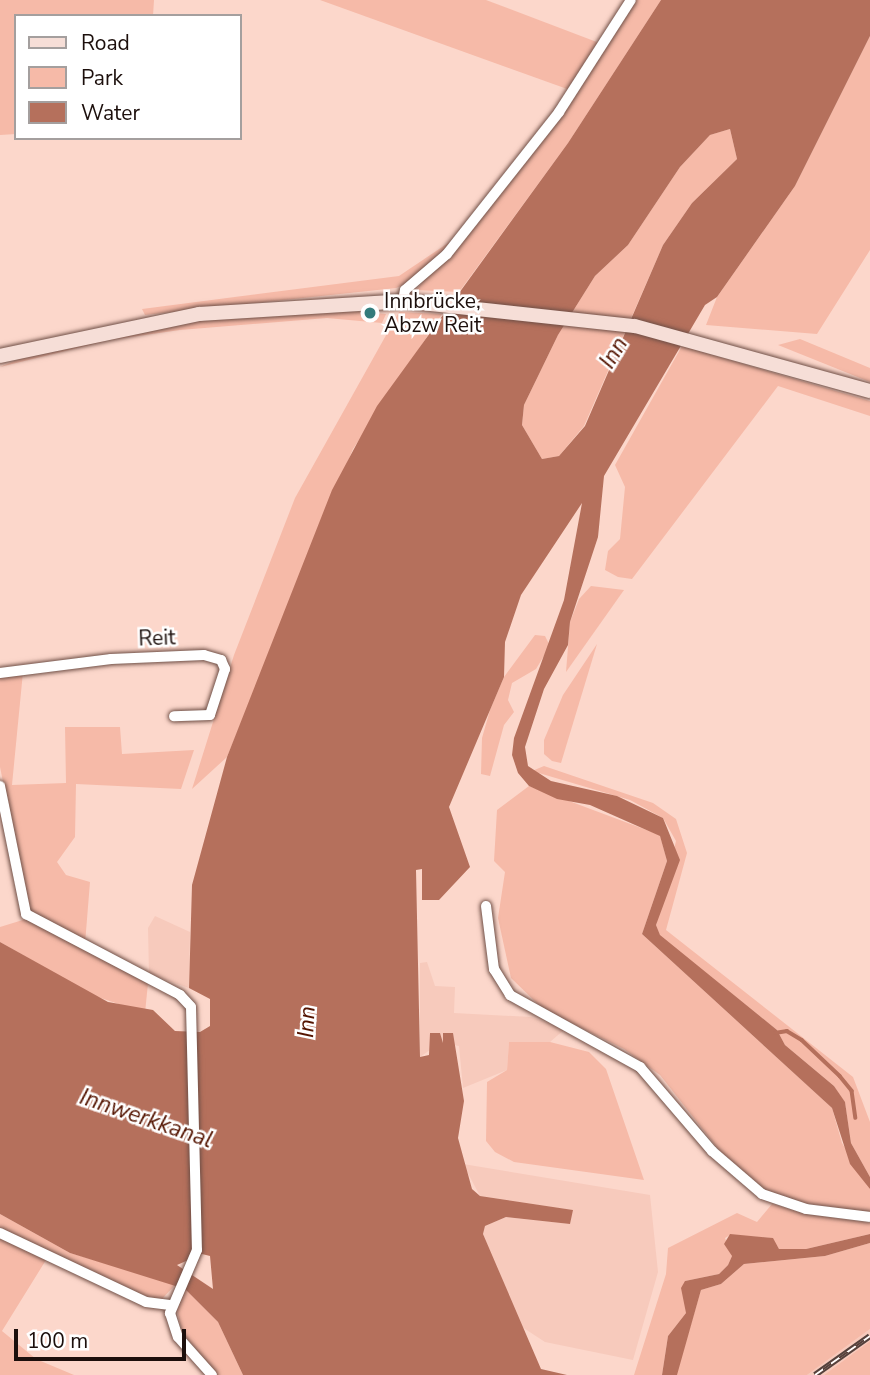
<!DOCTYPE html>
<html>
<head>
<meta charset="utf-8">
<style>
	body { margin:0 }
	#map { position:relative; width:870px; height:1375px; overflow:hidden; background:#fcd7cb; font-family:"Nunito Sans",sans-serif }
	div>[style] { position:absolute }
	[style*='--x'] { left:calc(var(--x)*1px); top:calc(var(--y)*1px); width:calc(var(--w)*1px); rotate:calc(var(--a)*1deg) }
	.built>* { inset:0; background:#f7cabc }
	.green>* { inset:0; background:#f6baa8 }
	.water>* { inset:0; background:#b5705c }
	.stream>* { height:3.5px; margin:-1.75px; padding:0 1.75px; transform-origin:1.75px; border-radius:1.75px; background:#b5705c }
	.roads { filter:drop-shadow(0 0 2px #6f4f46) drop-shadow(0 0 2px #6f4f46) }
	.street>* { height:10px; margin:-5px; padding:0 5px; transform-origin:5px; border-radius:5px; background:#fff }
	.secondary>* { height:14px; margin:-7px; padding:0 7px; transform-origin:7px; border-radius:7px; background:#f6ded7 }
	.rail>* { height:6px; margin-top:-3px; transform-origin:0; background:repeating-linear-gradient(90deg,#fff 0 10px,#54413c 0 20px); box-sizing:border-box; border-block:2px solid #54413c }
	.dots>* { width:19px; height:19px; translate:-50% -50%; box-sizing:border-box; border:4px solid #fff; border-radius:50% }
	span { translate:-50% -50%; white-space:nowrap; text-align:center; line-height:1.15; -webkit-text-stroke:5px #fff; paint-order:stroke }
	.poi-label { font-size:21px; color:#1c0f0c }
	.left { translate:0 -50%; text-align:left }
	.street-label { font-size:21px; color:#1c0f0c }
	.water-label { font-size:23px; color:#541401; font-style:italic }
	.legend { position:absolute; left:14px; top:14px; width:228px; height:126px; box-sizing:border-box; background:#fff; border:2px solid #a49f9e; margin:0; padding:9px 12px; list-style:none; font-size:21px; color:#1c0f0c }
	.legend li { display:flex; align-items:center; gap:14px; height:35px }
	.legend b { width:35px; border:2px solid #a49f9e }
	.scale { position:absolute; left:14px; top:1329px; width:172px; height:32px; box-sizing:border-box; border:4px solid #1c0f0c; border-top:0; padding-left:9px; font-size:21px; line-height:24px; white-space:nowrap; color:#1c0f0c; -webkit-text-stroke:5px #fff; paint-order:stroke }
</style>
</head>
<body>
<div id="map">
	<div class="built">
		<div style="clip-path:polygon(155px 916px,190px 932px,189px 988px,149px 974px,148px 928px)"></div>
		<div style="clip-path:polygon(427px 962px,435px 986px,455px 987px,454px 1013px,531px 1017px,565px 1029px,550px 1042px,509px 1042px,507px 1070px,463px 1088px,459px 1046px,440px 1043px,420px 1057px,420px 963px)"></div>
		<div style="clip-path:polygon(463px 1164px,650px 1195px,658px 1272px,633px 1360px,545px 1342px,519px 1325px,483px 1234px,485px 1226px,506px 1217px,570px 1224px,572px 1210px,480px 1196px)"></div>
		<div style="clip-path:polygon(870px 1329px,870px 1341px,824px 1375px,807px 1375px)"></div>
	</div>
	<div class="green">
		<div style="clip-path:polygon(0 0,154px 0,153px 16px,16px 16px,16px 134px,0 135px)"></div>
		<div style="clip-path:polygon(320px 0,486px 0,602px 44px,570px 90px)"></div>
		<div style="clip-path:polygon(635px 0,661px 0,568px 143px,459px 292px,416px 290px,568px 104px)"></div>
		<div style="clip-path:polygon(870px 36px,870px 250px,817px 334px,706px 325px,717px 297px,795px 186px)"></div>
		<div style="clip-path:polygon(730px 129px,737px 159px,692px 203px,663px 245px,584px 426px,559px 456px,542px 459px,522px 425px,524px 405px,558px 335px,595px 276px,628px 245px,680px 167px,710px 135px)"></div>
		<div style="clip-path:polygon(454px 239px,411px 282px,396px 288px,145px 315px,142px 309px,399px 276px)"></div>
		<div style="clip-path:polygon(329px 309px,386px 314px,382px 323px,327px 318px,180px 330px,110px 340px,0 367px,33px 353px,193px 321px)"></div>
		<div style="clip-path:polygon(399px 312px,442px 314px,353px 449px,227px 757px,192px 789px,234px 655px,295px 498px)"></div>
		<div style="clip-path:polygon(800px 339px,870px 368px,870px 382px,778px 345px)"></div>
		<div style="clip-path:polygon(682px 346px,870px 401px,870px 416px,778px 386px,632px 579px,618px 577px,605px 570px,608px 551px,620px 539px,625px 487px,615px 465px)"></div>
		<div style="clip-path:polygon(591px 586px,624px 590px,566px 672px,570px 622px,579px 599px)"></div>
		<div style="clip-path:polygon(535px 635px,545px 636px,550px 646px,536px 669px,512px 683px,508px 700px,514px 712px,504px 725px,490px 776px,481px 774px,482px 738px,490px 710px,504px 677px)"></div>
		<div style="clip-path:polygon(597px 644px,561px 763px,552px 761px,544px 754px,544px 740px,563px 695px)"></div>
		<div style="clip-path:polygon(23px 672px,12px 785px,66px 783px,65px 727px,120px 727px,122px 754px,194px 750px,181px 789px,76px 784px,75px 837px,57px 862px,66px 875px,90px 882px,85px 944px,29px 910px,0 767px,0 675px)"></div>
		<div style="clip-path:polygon(544px 766px,653px 803px,676px 819px,687px 853px,666px 930px,853px 1077px,870px 1122px,870px 1177px,851px 1143px,845px 1103px,834px 1086px,785px 1045px,777px 1030px,660px 936px,656px 925px,676px 841px,663px 818px,630px 800px,532px 771px)"></div>
		<div style="clip-path:polygon(529px 786px,660px 835px,667px 861px,642px 934px,832px 1108px,842px 1143px,870px 1189px,870px 1213px,792px 1201px,762px 1188px,719px 1150px,660px 1075px,624px 1049px,543px 1009px,511px 978px,498px 918px,505px 872px,494px 861px,497px 810px)"></div>
		<div style="clip-path:polygon(26px 919px,148px 983px,145px 1013px,95px 996px,0 942px,0 927px)"></div>
		<div style="clip-path:polygon(509px 1042px,550px 1042px,589px 1052px,606px 1069px,644px 1180px,514px 1162px,495px 1152px,486px 1141px,487px 1082px,507px 1070px)"></div>
		<div style="clip-path:polygon(772px 1204px,805px 1214px,870px 1223px,870px 1234px,806px 1249px,779px 1249px,772px 1238px,730px 1235px,725px 1238px,732px 1256px,728px 1265px,719px 1274px,685px 1281px,686px 1313px,668px 1336px,662px 1375px,634px 1375px,666px 1274px,668px 1248px,737px 1213px,757px 1222px)"></div>
		<div style="clip-path:polygon(0 1214px,70px 1253px,176px 1284px,161px 1300px,124px 1290px,92px 1270px,80px 1269px,0 1230px)"></div>
		<div style="clip-path:polygon(0 1235px,46px 1260px,2px 1331px,36px 1359px,74px 1375px,0 1375px)"></div>
		<div style="clip-path:polygon(870px 1243px,870px 1329px,807px 1375px,676px 1375px,701px 1290px,721px 1284px,744px 1264px,825px 1256px)"></div>
		<div style="clip-path:polygon(185px 1289px,218px 1322px,243px 1375px,217px 1375px,182px 1332px,177px 1310px)"></div>
		<div style="clip-path:polygon(870px 1341px,870px 1375px,824px 1375px)"></div>
	</div>
	<div class="water">
		<div style="clip-path:polygon(evenodd,661px 0,870px 0,870px 36px,795px 186px,717px 297px,705px 305px,604px 476px,598px 537px,570px 622px,568px 645px,544px 689px,525px 747px,528px 766px,551px 781px,617px 796px,663px 818px,680px 860px,656px 925px,660px 935px,777px 1030px,785px 1045px,834px 1086px,845px 1102px,851px 1143px,870px 1177px,870px 1189px,850px 1164px,832px 1108px,642px 934px,667px 861px,660px 836px,590px 805px,557px 799px,529px 786px,518px 773px,512px 755px,514px 738px,564px 600px,582px 503px,521px 595px,505px 642px,504px 677px,449px 807px,470px 867px,439px 900px,422px 900px,422px 869px,416px 870px,420px 1057px,429px 1055px,430px 1033px,440px 1033px,443px 1043px,443px 1033px,453px 1033px,464px 1101px,458px 1138px,472px 1189px,480px 1196px,573px 1210px,570px 1224px,506px 1217px,485px 1226px,483px 1234px,541px 1369px,567px 1375px,243px 1375px,218px 1322px,185px 1289px,70px 1253px,0 1214px,0 942px,108px 1002px,153px 1010px,175px 1031px,200px 1032px,210px 1026px,210px 999px,189px 988px,192px 885px,227px 757px,332px 490px,377px 406px,568px 143px,661px 0,730px 129px,737px 159px,692px 203px,663px 245px,585px 426px,559px 456px,542px 459px,522px 425px,524px 405px,558px 335px,595px 276px,628px 245px,680px 167px,710px 135px,730px 129px,661px 0,202px 1254px,210px 1256px,213px 1289px,177px 1265px,202px 1254px)"></div>
		<div style="clip-path:polygon(730px 1234px,773px 1238px,779px 1249px,806px 1249px,870px 1234px,870px 1243px,825px 1256px,744px 1264px,721px 1284px,701px 1290px,677px 1375px,662px 1375px,668px 1336px,686px 1313px,681px 1288px,685px 1281px,719px 1274px,728px 1265px,732px 1256px,724px 1244px)"></div>
	</div>
	<div class="stream">
		<div style="--x:775;--y:1033;--w:12;--a:-9"></div>
		<div style="--x:787;--y:1031;--w:17;--a:31"></div>
		<div style="--x:802;--y:1040;--w:52;--a:43.5"></div>
		<div style="--x:840;--y:1076;--w:19;--a:51"></div>
		<div style="--x:852;--y:1091;--w:27;--a:82"></div>
	</div>
	<div class="roads">
		<div class="street">
			<div style="--x:403;--y:301;--w:11;--a:-80"></div>
			<div style="--x:405;--y:290;--w:55;--a:-40.6"></div>
			<div style="--x:447;--y:254;--w:181;--a:-51.7"></div>
			<div style="--x:559;--y:112;--w:133;--a:-57.3"></div>
			<div style="--x:0;--y:673;--w:112;--a:-7.2"></div>
			<div style="--x:111;--y:659;--w:93;--a:-2.5"></div>
			<div style="--x:204;--y:655;--w:18;--a:16"></div>
			<div style="--x:221;--y:660;--w:10;--a:66"></div>
			<div style="--x:225;--y:669;--w:48;--a:108.1"></div>
			<div style="--x:210;--y:715;--w:36;--a:178"></div>
			<div style="--x:0;--y:786;--w:131;--a:78.5"></div>
			<div style="--x:26;--y:914;--w:174;--a:27.7"></div>
			<div style="--x:180;--y:995;--w:16;--a:47"></div>
			<div style="--x:191;--y:1007;--w:243;--a:88.6"></div>
			<div style="--x:197;--y:1250;--w:69;--a:113.2"></div>
			<div style="--x:170;--y:1313;--w:25;--a:72"></div>
			<div style="--x:178;--y:1337;--w:51;--a:48.2"></div>
			<div style="--x:486;--y:906;--w:64;--a:82.8"></div>
			<div style="--x:494;--y:969;--w:31;--a:58"></div>
			<div style="--x:510;--y:995;--w:149;--a:29"></div>
			<div style="--x:640;--y:1067;--w:111;--a:49.4"></div>
			<div style="--x:712;--y:1151;--w:66;--a:40.7"></div>
			<div style="--x:762;--y:1194;--w:46;--a:18.8"></div>
			<div style="--x:806;--y:1209;--w:64;--a:7.1"></div>
			<div style="--x:0;--y:1233;--w:161;--a:25.3"></div>
			<div style="--x:146;--y:1302;--w:24;--a:7"></div>
		</div>
		<div class="secondary">
			<div style="--x:0;--y:356;--w:203;--a:-11.9"></div>
			<div style="--x:199;--y:314;--w:204;--a:-3.6"></div>
			<div style="--x:403;--y:301;--w:233;--a:6.2"></div>
			<div style="--x:635;--y:326;--w:244;--a:15.5"></div>
		</div>
	</div>
	<div class="rail">
		<div style="--x:815;--y:1375;--w:67;--a:-35.3"></div>
	</div>
	<div class="dots">
		<div style="left:370px;top:313px;background:#337c7c"></div>
	</div>
	<div class="poi-label">
		<span class="left" style="left:384px;top:313px">Innbrücke,<br>Abzw Reit</span>
	</div>
	<div class="street-label">
		<span style="left:157px;top:638px;rotate:-2deg">Reit</span>
	</div>
	<div class="water-label">
		<span style="left:614px;top:353px;rotate:-59deg">Inn</span>
		<span style="left:307px;top:1022px;rotate:-87deg">Inn</span>
		<span style="left:146px;top:1119px;rotate:19deg">Innwerkkanal</span>
	</div>
	<ul class="legend">
	<li><b style="height:9px;background:#f6ded7"></b>Road</li>
	<li><b style="height:19px;background:#f6baa8"></b>Park</li>
	<li><b style="height:19px;background:#b5705c"></b>Water</li>
	</ul>
	<div class="scale">100 m</div>
</div>
</body>
</html>
